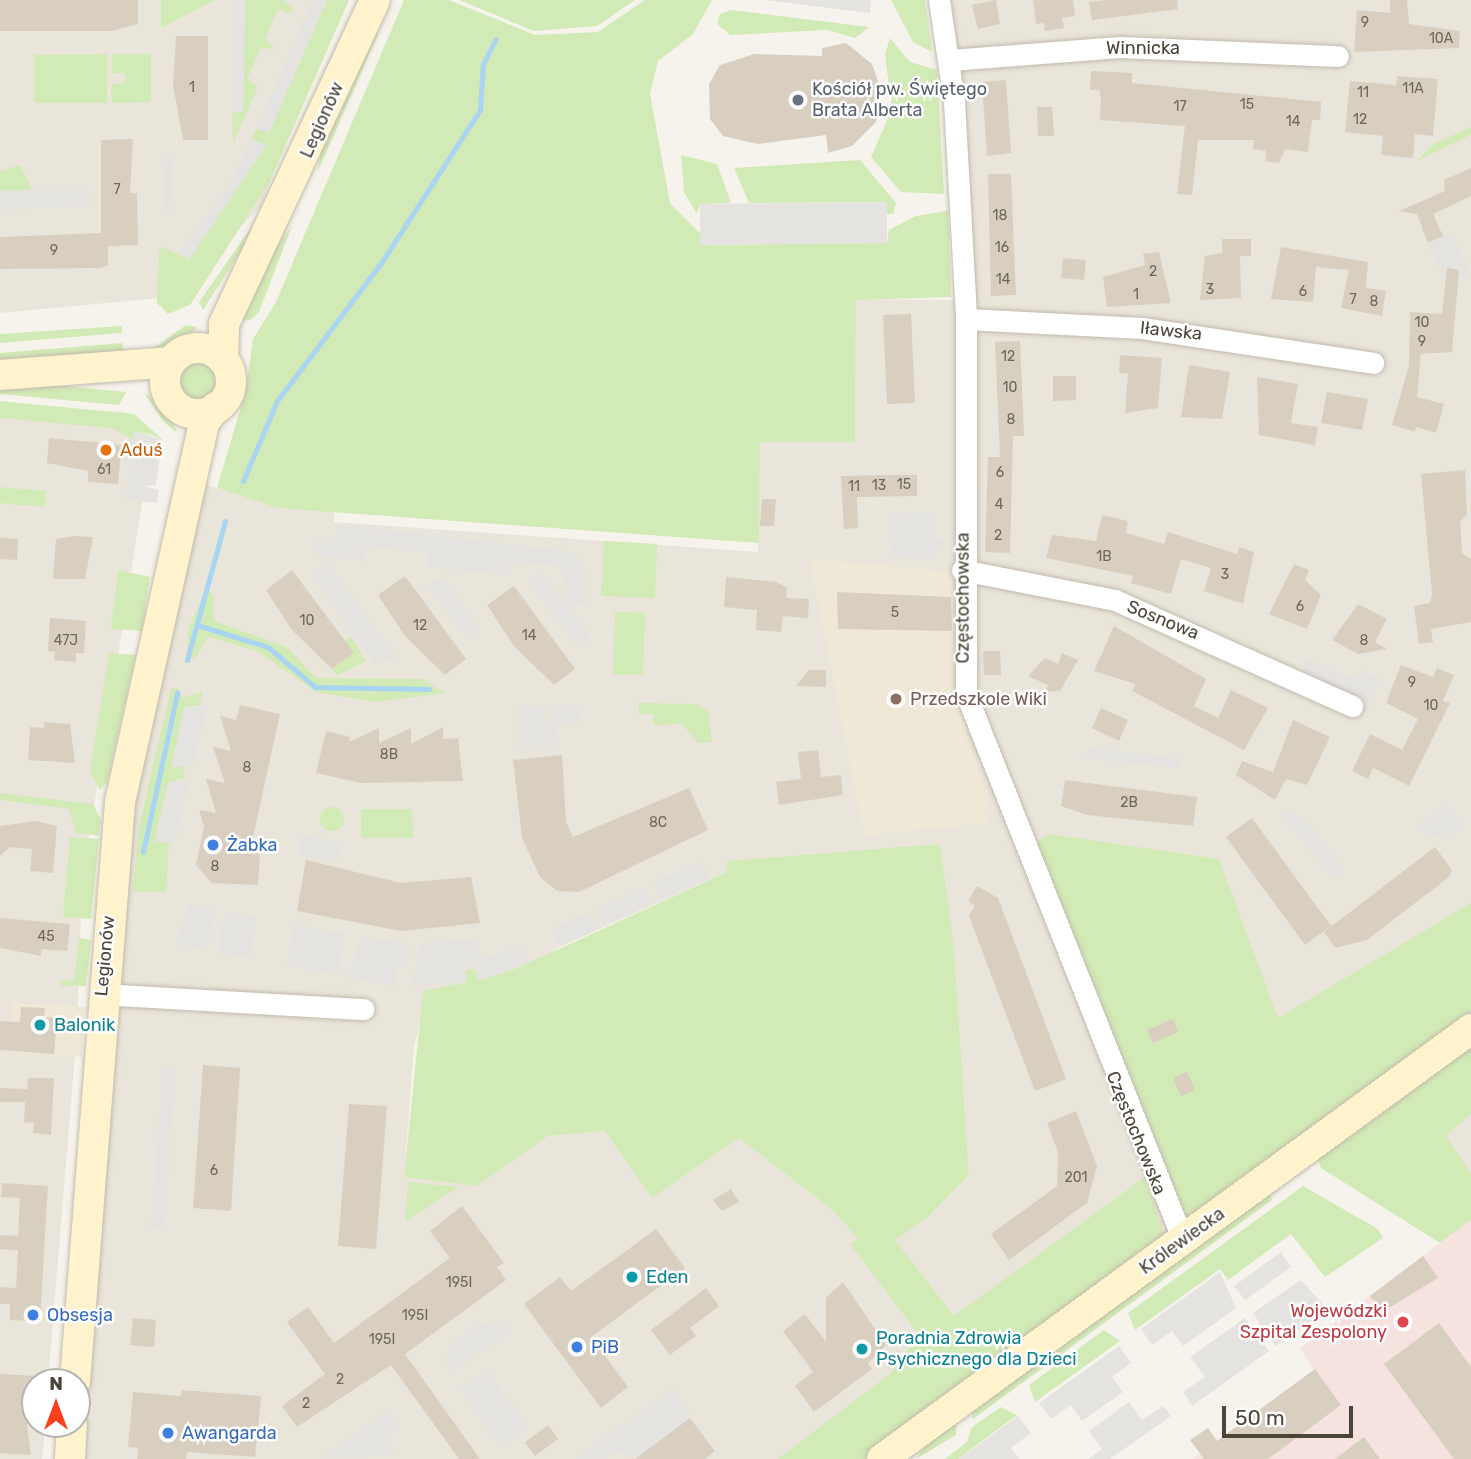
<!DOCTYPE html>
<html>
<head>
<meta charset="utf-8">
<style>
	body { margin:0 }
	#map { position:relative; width:1471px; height:1459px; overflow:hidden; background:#f6f3ec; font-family:Rubik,sans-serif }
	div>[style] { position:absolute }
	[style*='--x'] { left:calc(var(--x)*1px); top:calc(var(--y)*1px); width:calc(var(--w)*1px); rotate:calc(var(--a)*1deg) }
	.residential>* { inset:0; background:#eae5da }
	.education>* { inset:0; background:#efe8d6 }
	.medical>* { inset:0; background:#f6e3e0 }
	.green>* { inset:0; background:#d2eab5 }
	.round { border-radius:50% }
	.parking>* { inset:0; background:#e5e3e0 }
	.stream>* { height:5px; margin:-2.5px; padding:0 2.5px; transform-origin:2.5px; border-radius:2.5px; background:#a9d4f2 }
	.building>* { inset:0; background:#d8cfc1 }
	.roads { filter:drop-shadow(0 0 2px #c2bbae) drop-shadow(0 0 2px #c2bbae) }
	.street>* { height:21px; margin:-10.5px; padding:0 10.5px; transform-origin:10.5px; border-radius:10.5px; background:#fff }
	.secondary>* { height:30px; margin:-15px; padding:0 15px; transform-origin:15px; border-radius:15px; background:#fff3cd }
	.secondary>.ring { margin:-15px; padding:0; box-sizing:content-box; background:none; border:30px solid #fff3cd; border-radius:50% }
	.dots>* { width:19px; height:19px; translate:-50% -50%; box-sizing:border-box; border:4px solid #fff; border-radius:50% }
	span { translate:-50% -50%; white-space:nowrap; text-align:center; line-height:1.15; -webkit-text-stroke:5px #fff; paint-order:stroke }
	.number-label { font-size:14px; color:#6e675b }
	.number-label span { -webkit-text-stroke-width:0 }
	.street-label { font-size:18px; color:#4b4439 }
	.worship-label { font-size:18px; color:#5b616d }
	.left { translate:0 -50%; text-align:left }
	.food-label { font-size:18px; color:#c56008 }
	.education-label { font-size:18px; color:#785e54 }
	.shop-label { font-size:18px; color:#366cbe }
	.culture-label { font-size:18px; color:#0d838f }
	.health-label { font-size:18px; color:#be3a42 }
	.right { translate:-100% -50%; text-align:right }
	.north { position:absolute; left:21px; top:1368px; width:70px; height:70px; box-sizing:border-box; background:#fff; border:2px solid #b7b4b0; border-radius:50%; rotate:0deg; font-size:19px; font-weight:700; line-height:28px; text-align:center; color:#4b4439 }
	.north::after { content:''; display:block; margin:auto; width:24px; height:32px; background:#fc3f1d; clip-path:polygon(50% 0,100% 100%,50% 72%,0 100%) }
	.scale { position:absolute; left:1222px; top:1406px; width:131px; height:32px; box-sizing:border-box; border:4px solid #4b4439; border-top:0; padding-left:9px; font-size:21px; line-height:24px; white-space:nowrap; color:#4b4439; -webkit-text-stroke:5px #fff; paint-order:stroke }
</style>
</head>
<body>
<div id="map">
	<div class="residential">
		<div style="clip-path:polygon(0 0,339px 0,260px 207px,171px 297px,0 313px)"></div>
		<div style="clip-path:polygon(evenodd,930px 0,1471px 0,1471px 1017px,868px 1459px,79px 1459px,125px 838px,201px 483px,277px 508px,334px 511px,334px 522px,758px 552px,760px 442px,855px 441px,856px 299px,957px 300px,948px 131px,930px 0,939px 844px,954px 948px,969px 1175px,929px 1216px,894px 1239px,858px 1239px,834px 1211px,739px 1138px,652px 1198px,606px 1131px,548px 1136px,477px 1186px,404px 1177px,414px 1047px,425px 1005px,530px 968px,559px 947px,725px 873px,939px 844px)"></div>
		<div style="clip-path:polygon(0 407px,125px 412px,148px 466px,82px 881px,77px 1030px,48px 1382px,35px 1382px,35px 1424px,45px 1424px,42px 1459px,0 1459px)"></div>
		<div style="clip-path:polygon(1471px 1114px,1471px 1173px,1446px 1136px)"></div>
	</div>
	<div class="education">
		<div style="clip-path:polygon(810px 559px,952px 572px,954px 687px,985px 795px,986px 823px,864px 835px)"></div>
		<div style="clip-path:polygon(12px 1003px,85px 1007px,82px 1057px,9px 1053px)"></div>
	</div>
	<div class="medical">
		<div style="clip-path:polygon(1471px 1220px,1471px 1459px,1193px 1459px,1314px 1370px,1300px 1348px)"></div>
	</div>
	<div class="green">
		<div style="clip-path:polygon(161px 0,215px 0,161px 28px)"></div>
		<div style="clip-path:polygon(245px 0,283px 0,293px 8px,289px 14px,278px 9px,265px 39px,275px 50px,261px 47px,247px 79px,258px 87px,233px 144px,232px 112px,243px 111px)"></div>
		<div style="clip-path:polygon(327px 0,349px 0,270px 181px,190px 305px,168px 314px,157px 303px,159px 251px,163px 247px,189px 259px,266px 145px,251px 139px,257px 128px,269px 133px)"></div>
		<div style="clip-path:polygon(404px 0,449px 0,535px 35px,598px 32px,645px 0,712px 0,693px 34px,658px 61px,650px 94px,670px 203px,700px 233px,700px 245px,887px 243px,889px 230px,916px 216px,948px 211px,951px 297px,856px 300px,855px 442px,760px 442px,759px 543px,277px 508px,217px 488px,246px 390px,253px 339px,276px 302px)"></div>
		<div style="clip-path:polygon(459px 0,635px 0,597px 26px,534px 31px)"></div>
		<div style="clip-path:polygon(891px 0,925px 0,932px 52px,913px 42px)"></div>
		<div style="clip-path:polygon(731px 10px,869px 27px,855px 38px,827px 30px,730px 35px,717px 24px,720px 14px)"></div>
		<div style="clip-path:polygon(356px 18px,280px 190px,203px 310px,199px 302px,257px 219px,349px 19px)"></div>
		<div style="clip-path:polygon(374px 27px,379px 32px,318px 171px,322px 144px)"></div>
		<div style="clip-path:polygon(890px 38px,910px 62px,937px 70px,944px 194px,901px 192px,871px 157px,892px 109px,885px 55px)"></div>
		<div style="clip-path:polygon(107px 54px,107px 103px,34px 103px,34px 55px)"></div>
		<div style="clip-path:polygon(112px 54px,151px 54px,151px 102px,112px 103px,111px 84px,125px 83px,125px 73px,112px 73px)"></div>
		<div style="clip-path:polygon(1471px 127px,1471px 135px,1417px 161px,1433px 144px)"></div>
		<div style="clip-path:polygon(681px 155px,717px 164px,731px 203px,700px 204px,697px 214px,684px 192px)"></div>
		<div style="clip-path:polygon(860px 160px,896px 203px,893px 214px,887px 214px,886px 202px,749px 203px,734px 168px)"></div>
		<div style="clip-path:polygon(20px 165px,32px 190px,0 191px,0 171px)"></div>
		<div style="clip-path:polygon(292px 226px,259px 312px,251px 320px,231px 321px,252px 278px)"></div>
		<div style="clip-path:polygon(186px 325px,197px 327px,185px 343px,148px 352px)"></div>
		<div style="clip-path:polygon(122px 326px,122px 333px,0 343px,0 334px)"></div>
		<div style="clip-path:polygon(122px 343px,127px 363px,0 365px,0 353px)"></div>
		<div class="round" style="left:180px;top:363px;width:36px;height:36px"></div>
		<div style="clip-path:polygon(0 384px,65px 386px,126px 392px,119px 405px,0 394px)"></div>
		<div style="clip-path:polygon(144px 393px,168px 407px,177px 433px,163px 421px)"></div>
		<div style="clip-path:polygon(0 401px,134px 414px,162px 439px,163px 458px,162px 439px,149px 434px,135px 432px,133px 439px,111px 428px,0 418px)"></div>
		<div style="clip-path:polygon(0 487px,46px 491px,45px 507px,0 503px)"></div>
		<div style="clip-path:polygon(604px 541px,657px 544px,655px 598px,601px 596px)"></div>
		<div style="clip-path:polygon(118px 570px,150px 577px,142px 631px,111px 629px)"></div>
		<div style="clip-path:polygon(206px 589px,214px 595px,214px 621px,287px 647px,316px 678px,423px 679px,444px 693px,376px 702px,316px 692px,257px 651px,208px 637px,196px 657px,187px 660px,188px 629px)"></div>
		<div style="clip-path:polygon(615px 612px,645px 613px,643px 675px,613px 674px)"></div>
		<div style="clip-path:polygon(351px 637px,366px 661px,337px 676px,332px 669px,353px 654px,345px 641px)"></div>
		<div style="clip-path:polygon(109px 653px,136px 655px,107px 782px,100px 790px,90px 772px)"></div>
		<div style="clip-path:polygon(178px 688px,182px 698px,203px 692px,199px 705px,184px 708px,172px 767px,185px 767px,184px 778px,168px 783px,155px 842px,169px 843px,166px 892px,133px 892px,139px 826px,171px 689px)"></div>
		<div style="clip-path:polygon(639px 703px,697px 704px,708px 711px,712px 742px,698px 743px,682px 724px,653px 725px,653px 714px,639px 714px)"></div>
		<div style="clip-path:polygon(0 793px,93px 804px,101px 820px,99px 836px,76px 833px,69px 809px,0 800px)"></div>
		<div class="round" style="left:320px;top:807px;width:24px;height:24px"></div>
		<div style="clip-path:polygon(361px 809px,412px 809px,413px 838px,361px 838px)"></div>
		<div style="clip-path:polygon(1049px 834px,1219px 859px,1278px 1018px,1471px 903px,1471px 1009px,1453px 1031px,1192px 1218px,1183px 1216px,1031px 846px)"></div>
		<div style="clip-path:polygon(70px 837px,99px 839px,91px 919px,63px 917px)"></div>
		<div style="clip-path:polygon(940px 844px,954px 948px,969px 1175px,929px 1216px,895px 1240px,954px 1316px,1145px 1177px,1164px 1235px,868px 1459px,778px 1459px,891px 1373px,919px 1335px,850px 1244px,858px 1239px,834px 1211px,739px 1138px,652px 1198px,605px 1131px,548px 1136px,477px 1186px,404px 1177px,423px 991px,467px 982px,465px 970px,475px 969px,478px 981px,515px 969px,725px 873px,728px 861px)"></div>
		<div style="clip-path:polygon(79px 938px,91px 940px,86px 986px,61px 986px,61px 980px,74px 981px)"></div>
		<div style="clip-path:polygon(1471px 1041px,1471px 1114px,1446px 1136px,1471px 1173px,1471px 1220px,1440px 1243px,1321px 1168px,1317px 1157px)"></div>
		<div style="clip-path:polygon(408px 1182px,458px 1187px,405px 1222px)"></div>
		<div style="clip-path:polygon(1303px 1186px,1378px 1229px,1383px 1238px,1325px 1277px,1291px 1234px,1228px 1280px,1220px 1269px,1135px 1330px,1128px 1313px)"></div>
		<div style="clip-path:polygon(1270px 1189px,1272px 1200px,973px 1419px,971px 1409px)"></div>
		<div style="clip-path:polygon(1104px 1330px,1120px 1341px,1035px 1402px,1029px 1385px)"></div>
		<div style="clip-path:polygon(1001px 1407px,1017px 1415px,958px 1459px,945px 1459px,967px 1442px,972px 1427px)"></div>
		<div style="clip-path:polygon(956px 1420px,956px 1435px,916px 1459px,927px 1442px)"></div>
	</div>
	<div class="parking">
		<div style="clip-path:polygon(232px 0,245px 0,243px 112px,232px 112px)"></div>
		<div style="clip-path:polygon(313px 0,327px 0,269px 133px,257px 128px)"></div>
		<div style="clip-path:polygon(766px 0,871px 0,870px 13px)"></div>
		<div style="clip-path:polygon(251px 139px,266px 145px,189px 260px,179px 253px,230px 184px)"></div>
		<div style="clip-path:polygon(162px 155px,173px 155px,174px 213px,164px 215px)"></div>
		<div style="clip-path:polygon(89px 190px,90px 207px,0 209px,0 191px)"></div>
		<div style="clip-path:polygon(887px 202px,887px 243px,700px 245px,700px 204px)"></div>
		<div style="clip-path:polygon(1452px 232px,1471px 276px,1464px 279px,1443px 276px,1428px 243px)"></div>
		<div style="clip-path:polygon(134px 431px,162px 439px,156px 485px,142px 486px,159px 490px,157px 503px,125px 499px)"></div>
		<div style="clip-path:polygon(936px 512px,936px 540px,945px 541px,932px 560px,887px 557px,897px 539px,889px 538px,889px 513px)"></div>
		<div style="clip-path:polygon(337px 524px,574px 552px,586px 569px,585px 603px,567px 606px,591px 637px,579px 647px,527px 581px,540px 571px,566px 604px,566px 580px,557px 566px,511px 561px,509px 575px,427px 567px,428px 553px,366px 546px,365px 561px,321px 557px,310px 541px,335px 543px)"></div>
		<div style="clip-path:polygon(328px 563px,396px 657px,375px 664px,311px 573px)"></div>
		<div style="clip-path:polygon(435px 580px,445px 582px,480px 629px,467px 639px,428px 585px)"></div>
		<div style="clip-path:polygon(1306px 659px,1356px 679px,1361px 670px,1380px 680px,1360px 720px,1293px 686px)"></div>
		<div style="clip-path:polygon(579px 705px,579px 722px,557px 723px,558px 745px,518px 746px,519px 706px,545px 706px,545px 722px,552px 723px,553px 706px)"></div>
		<div style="clip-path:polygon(207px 707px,193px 767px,171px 767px,184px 708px)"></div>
		<div style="clip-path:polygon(1090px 748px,1180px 758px,1179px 768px,1080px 758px)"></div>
		<div style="clip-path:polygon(189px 782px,175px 842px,154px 842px,168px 783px)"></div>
		<div style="clip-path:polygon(1447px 804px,1464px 827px,1445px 840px,1423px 833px,1417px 826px)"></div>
		<div style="clip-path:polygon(1285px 809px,1307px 820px,1346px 872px,1336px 879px,1281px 815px)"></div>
		<div style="clip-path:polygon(300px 835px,341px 842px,337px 862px,299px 855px)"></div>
		<div style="clip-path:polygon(701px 861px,709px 879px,661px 899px,654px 883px)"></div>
		<div style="clip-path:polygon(645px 887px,652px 903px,605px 926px,597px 909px)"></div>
		<div style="clip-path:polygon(189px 904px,215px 909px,207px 950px,175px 944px)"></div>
		<div style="clip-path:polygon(225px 911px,257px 917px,250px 958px,218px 953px)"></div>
		<div style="clip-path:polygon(587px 913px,595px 931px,559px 947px,551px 930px)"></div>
		<div style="clip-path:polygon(294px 924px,345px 934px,338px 975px,286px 965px)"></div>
		<div style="clip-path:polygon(361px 937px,409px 944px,408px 967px,396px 967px,395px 986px,348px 977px)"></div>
		<div style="clip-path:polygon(478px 938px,481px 960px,521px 944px,530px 962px,478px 981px,473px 962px,465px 964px,467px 982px,412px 986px,420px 944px)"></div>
		<div style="clip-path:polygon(163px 1065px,176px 1068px,171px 1134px,158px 1135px)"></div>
		<div style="clip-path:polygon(158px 1136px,171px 1139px,165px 1227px,151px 1228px)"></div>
		<div style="clip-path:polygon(1281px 1252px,1291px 1267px,1245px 1300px,1234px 1286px)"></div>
		<div style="clip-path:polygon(1220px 1272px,1236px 1308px,1183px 1346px,1172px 1331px,1152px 1345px,1141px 1329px)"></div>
		<div style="clip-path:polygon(1301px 1280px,1328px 1310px,1275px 1346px,1253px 1313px)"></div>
		<div style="clip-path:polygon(1245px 1318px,1269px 1351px,1192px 1406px,1183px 1392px,1205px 1377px,1190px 1357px)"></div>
		<div style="clip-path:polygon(496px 1321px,513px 1329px,449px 1374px,446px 1357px,453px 1343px,475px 1326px)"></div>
		<div style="clip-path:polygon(1119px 1346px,1131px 1363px,1112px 1377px,1123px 1392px,1082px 1421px,1071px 1405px,1051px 1419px,1039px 1403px)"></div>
		<div style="clip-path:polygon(487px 1370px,528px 1427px,500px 1447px,460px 1389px)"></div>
		<div style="clip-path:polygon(673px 1389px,691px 1416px,635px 1459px,617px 1451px,606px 1459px,575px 1459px)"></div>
		<div style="clip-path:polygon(1129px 1402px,1142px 1420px,1163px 1406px,1171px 1416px,1110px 1459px,1088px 1459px,1102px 1449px,1089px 1431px)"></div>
		<div style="clip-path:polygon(388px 1410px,401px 1427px,384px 1439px,395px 1455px,320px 1459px)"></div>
		<div style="clip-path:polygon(1018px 1416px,1031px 1433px,1011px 1448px,1019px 1459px,959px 1459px)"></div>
	</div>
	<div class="stream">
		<div style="--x:243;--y:481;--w:87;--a:-67"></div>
		<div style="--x:277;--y:401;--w:173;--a:-53"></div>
		<div style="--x:381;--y:263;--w:182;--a:-57.1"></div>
		<div style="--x:480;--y:110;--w:46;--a:-86.3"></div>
		<div style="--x:483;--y:64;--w:28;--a:-63"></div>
		<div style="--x:197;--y:625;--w:74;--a:17.2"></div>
		<div style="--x:268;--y:647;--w:62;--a:40.4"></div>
		<div style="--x:315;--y:687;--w:114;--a:1"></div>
		<div style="--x:187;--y:660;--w:144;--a:-74.7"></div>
		<div style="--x:143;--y:852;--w:163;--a:-77.9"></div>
	</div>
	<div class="building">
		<div style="clip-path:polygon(0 0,138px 0,138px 24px,111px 31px,0 31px)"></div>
		<div style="clip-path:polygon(996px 0,1000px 24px,978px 29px,972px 5px)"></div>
		<div style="clip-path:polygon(1033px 0,1073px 0,1075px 16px,1062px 18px,1064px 28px,1045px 31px,1044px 23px,1036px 24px)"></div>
		<div style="clip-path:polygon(1106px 0,1177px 0,1178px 9px,1092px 20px,1089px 2px)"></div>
		<div style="clip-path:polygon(1390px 0,1407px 0,1409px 24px,1460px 31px,1459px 48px,1354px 52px,1357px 10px,1390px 13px)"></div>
		<div style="clip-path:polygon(176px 36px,208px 36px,208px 140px,183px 140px,173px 85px)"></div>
		<div style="clip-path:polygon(846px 43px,872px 64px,882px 92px,876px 122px,852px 146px,828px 153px,826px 135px,758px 144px,723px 136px,710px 119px,709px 84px,720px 65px,754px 54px,822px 56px,822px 48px)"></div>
		<div style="clip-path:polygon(1091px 71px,1132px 73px,1132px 83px,1321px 102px,1320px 120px,1312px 120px,1308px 152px,1285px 149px,1279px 163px,1265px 161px,1266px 151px,1253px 149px,1254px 140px,1198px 140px,1192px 195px,1177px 194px,1185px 126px,1100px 120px,1101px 98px,1099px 90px,1090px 90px)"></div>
		<div style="clip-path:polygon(1397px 76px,1438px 79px,1433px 136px,1415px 134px,1413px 158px,1381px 155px,1383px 136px,1345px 132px,1350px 81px,1396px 85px)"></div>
		<div style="clip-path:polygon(1006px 80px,1011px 153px,987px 156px,982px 82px)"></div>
		<div style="clip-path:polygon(1037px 107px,1052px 107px,1054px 136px,1038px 136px)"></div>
		<div style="clip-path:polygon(133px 139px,130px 193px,137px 193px,138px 245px,108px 246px,108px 265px,101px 268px,0 269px,0 237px,101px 233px,101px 140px)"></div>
		<div style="clip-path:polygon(1471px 168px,1471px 196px,1433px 214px,1443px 236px,1428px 243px,1417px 214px,1399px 211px,1445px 191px,1444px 180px)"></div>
		<div style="clip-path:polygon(988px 174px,1011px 174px,1016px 295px,991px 296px)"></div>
		<div style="clip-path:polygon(1222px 239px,1251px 239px,1251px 256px,1240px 256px,1241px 298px,1200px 300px,1205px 256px,1222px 253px)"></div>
		<div style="clip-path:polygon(1281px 247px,1368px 262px,1366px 288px,1386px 291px,1382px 316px,1341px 308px,1349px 270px,1316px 267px,1313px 302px,1271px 299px)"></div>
		<div style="clip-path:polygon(1159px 252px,1171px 303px,1107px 307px,1103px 277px,1145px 265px,1143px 254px)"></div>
		<div style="clip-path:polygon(1063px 258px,1086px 260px,1084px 280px,1061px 278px)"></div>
		<div style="clip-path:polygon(1447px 268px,1459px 270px,1452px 352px,1421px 354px,1417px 397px,1444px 404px,1436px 433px,1416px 427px,1415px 432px,1392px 425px,1409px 365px,1410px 312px,1442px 314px)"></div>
		<div style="clip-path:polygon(911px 314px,915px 403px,887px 404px,883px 315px)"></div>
		<div style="clip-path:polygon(1020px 341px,1024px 436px,1013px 436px,1010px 553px,985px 552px,988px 457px,1000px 457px,995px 342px)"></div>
		<div style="clip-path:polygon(1120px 355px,1162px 358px,1158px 408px,1125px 413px,1128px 374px,1119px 373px)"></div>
		<div style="clip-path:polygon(1189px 365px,1230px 372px,1222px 419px,1181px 417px)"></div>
		<div style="clip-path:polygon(1053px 376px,1076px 376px,1076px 400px,1053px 401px)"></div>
		<div style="clip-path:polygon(1257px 377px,1298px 384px,1291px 423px,1318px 427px,1315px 445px,1259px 435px)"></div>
		<div style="clip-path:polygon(1327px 392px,1368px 399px,1362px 430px,1321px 423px)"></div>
		<div style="clip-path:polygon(49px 438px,122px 445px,118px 484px,88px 482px,88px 471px,47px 463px)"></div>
		<div style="clip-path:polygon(1465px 470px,1467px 515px,1460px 522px,1462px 553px,1471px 559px,1471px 622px,1431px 629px,1433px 642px,1419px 644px,1414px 606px,1430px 603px,1432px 594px,1421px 474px)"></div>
		<div style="clip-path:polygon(892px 475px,917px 475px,917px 496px,857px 497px,858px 528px,844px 529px,841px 476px)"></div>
		<div style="clip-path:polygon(762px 499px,776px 499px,774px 526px,760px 526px)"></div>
		<div style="clip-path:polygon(1102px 515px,1128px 521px,1126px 533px,1164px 544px,1168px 532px,1237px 554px,1239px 547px,1254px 552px,1243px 604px,1204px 591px,1211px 568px,1181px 559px,1171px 594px,1131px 583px,1133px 576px,1046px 558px,1052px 535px,1096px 541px)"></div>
		<div style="clip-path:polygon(75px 536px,93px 537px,85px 579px,53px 579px,56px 539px)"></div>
		<div style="clip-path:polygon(0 538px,18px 539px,17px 560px,0 559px)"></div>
		<div style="clip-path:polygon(1294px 564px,1309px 570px,1305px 580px,1321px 595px,1307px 629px,1269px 614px)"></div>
		<div style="clip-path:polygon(292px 570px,354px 653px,332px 669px,292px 630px,266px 590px)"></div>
		<div style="clip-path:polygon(405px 576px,466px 659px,445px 675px,405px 636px,378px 595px)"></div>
		<div style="clip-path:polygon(726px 577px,776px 582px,787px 588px,786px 598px,809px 599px,808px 618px,783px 616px,781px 632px,756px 630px,757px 610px,724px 607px)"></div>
		<div style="clip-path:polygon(514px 586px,575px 669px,554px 685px,514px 646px,487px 605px)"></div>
		<div style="clip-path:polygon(837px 592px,951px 597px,952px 631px,838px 629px)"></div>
		<div style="clip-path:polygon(1358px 604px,1387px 619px,1375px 642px,1387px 649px,1358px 654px,1332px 640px)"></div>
		<div style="clip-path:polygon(50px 618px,86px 621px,84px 653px,76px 653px,76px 662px,54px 660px,55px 652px,48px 651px)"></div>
		<div style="clip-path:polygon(1114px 626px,1206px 679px,1194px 706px,1218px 718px,1231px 690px,1268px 708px,1244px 750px,1132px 691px,1135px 684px,1094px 671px)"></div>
		<div style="clip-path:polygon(983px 651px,1000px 651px,1001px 675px,984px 675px)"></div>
		<div style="clip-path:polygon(1062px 653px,1078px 660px,1060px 691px,1045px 692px,1048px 685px,1028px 676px,1045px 658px,1058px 664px)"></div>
		<div style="clip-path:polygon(1401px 665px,1433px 677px,1437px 668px,1454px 675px,1443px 701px,1450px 703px,1409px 786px,1373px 768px,1368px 779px,1352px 771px,1370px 734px,1402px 750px,1418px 719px,1386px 703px)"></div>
		<div style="clip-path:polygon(809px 670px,826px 670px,826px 687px,796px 686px)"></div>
		<div style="clip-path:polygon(240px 705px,280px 714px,253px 837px,260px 850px,258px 885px,212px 883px,196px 865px,204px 826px,199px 810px,216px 813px,206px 779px,225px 783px,213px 747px,231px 751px,220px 716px,236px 720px)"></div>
		<div style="clip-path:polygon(1101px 708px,1128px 720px,1119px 741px,1092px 728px)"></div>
		<div style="clip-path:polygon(1293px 720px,1330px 737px,1307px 785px,1286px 779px,1275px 800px,1236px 775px,1242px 761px,1273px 772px)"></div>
		<div style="clip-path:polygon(44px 722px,70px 724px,75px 763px,28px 760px,30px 727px,44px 728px)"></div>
		<div style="clip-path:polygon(443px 727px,443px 739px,458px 738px,463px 781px,361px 783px,316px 773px,326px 731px,350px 737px,349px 742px,379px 728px,379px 743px,411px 728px,411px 744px)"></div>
		<div style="clip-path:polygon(818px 750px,821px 777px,841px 775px,843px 795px,779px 805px,776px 782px,801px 779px,798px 752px)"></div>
		<div style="clip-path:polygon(562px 755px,566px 822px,573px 837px,689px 788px,708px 830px,579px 892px,557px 891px,540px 877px,522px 838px,513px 760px)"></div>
		<div style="clip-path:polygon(1065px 780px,1197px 797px,1193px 826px,1087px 815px,1061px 806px)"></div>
		<div style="clip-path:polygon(1252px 818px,1331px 926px,1305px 945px,1226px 837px)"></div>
		<div style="clip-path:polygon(36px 821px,57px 826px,53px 873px,30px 871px,32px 849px,10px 847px,0 856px,0 826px)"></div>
		<div style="clip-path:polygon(1435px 847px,1452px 870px,1449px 877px,1367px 940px,1335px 948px,1324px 932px)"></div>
		<div style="clip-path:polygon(306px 860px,401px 883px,471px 877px,480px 923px,401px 931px,297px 911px)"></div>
		<div style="clip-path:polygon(977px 886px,998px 898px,1066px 1079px,1035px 1091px,969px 916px,975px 906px,968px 901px)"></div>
		<div style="clip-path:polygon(0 918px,70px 924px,67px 951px,42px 949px,41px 956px,0 948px)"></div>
		<div style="clip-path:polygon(21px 1007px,45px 1008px,44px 1017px,57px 1018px,54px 1054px,0 1050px,0 1021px,20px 1022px)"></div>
		<div style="clip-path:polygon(1173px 1019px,1178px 1032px,1153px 1043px,1147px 1030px)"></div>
		<div style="clip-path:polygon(203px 1065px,240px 1068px,231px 1211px,193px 1208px)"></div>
		<div style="clip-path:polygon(1187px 1072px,1195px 1090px,1181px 1096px,1173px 1078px)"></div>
		<div style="clip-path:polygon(28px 1078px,54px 1078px,51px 1135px,33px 1133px,34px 1123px,24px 1122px,25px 1102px,0 1102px,0 1088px,27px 1089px)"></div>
		<div style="clip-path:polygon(349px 1104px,387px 1106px,376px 1249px,338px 1246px)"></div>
		<div style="clip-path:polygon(1076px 1111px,1097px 1166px,1087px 1203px,1009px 1260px,991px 1234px,1057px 1186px,1058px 1152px,1047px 1123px)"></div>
		<div style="clip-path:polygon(2px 1183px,48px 1186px,40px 1321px,10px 1320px,10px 1304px,0 1304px,0 1287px,16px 1288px,18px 1250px,0 1249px,0 1235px,18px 1236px,20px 1198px,1px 1197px)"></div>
		<div style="clip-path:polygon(731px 1189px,739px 1202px,722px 1211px,713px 1200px)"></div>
		<div style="clip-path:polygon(462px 1206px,504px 1263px,497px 1267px,506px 1280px,405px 1354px,480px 1459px,459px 1459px,391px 1365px,297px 1427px,282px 1406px,325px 1374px,287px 1322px,308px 1307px,334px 1343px,450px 1258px,430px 1231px)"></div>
		<div style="clip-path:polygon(656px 1229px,685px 1268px,591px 1337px,628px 1387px,601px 1408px,524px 1304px,560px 1277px,571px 1291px)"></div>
		<div style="clip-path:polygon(1423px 1256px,1438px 1278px,1382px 1312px,1370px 1296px)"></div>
		<div style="clip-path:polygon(843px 1282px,886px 1345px,868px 1363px,872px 1369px,814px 1412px,795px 1386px,813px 1372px,783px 1331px,805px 1314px,826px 1342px,826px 1298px)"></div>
		<div style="clip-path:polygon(706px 1288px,719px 1306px,690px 1328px,696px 1336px,670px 1355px,651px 1330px)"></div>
		<div style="clip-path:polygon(133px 1318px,156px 1320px,154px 1347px,130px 1345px)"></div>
		<div style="clip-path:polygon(1439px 1323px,1471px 1367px,1471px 1459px,1454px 1459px,1384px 1364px)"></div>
		<div style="clip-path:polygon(1315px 1369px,1341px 1405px,1268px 1459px,1204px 1459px,1190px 1440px,1208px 1428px,1217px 1441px)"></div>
		<div style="clip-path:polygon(0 1374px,35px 1376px,27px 1425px,31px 1455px,0 1453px)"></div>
		<div style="clip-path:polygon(181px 1390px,261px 1396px,255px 1457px,187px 1452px,186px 1459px,137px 1459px,138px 1448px,128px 1447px,133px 1392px,181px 1396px)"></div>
		<div style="clip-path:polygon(690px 1418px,715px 1451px,705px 1459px,635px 1459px)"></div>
		<div style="clip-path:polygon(548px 1425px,558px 1439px,535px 1456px,525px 1442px)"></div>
		<div style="clip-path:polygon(1364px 1437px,1380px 1459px,1335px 1459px)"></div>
	</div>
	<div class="roads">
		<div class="street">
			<div style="--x:939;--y:0;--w:102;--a:81.6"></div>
			<div style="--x:954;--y:101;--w:218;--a:86.8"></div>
			<div style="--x:966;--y:319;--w:375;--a:90"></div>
			<div style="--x:966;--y:694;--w:588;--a:68.33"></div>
			<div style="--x:950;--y:60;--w:170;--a:-4.4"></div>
			<div style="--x:1120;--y:47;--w:218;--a:2.4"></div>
			<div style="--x:966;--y:319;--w:176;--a:2.9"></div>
			<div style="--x:1142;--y:328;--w:234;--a:8.6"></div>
			<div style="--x:962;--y:570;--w:156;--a:11.1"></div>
			<div style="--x:1115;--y:600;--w:260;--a:24.1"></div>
			<div style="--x:102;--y:994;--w:262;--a:3.3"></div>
		</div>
		<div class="secondary">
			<div class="ring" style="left:165px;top:348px;width:36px;height:36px"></div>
			<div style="--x:223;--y:360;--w:36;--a:-88"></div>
			<div style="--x:224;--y:324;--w:357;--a:-65"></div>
			<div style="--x:0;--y:375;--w:171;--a:-4.3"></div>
			<div style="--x:75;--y:1382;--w:582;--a:-85.56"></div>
			<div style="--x:120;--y:802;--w:388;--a:-77.5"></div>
			<div style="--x:204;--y:423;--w:19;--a:-54"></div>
			<div style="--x:70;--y:1459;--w:35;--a:-87"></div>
			<div style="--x:882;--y:1459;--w:729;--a:-36.13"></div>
		</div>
	</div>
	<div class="dots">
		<div style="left:798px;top:100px;background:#6b7280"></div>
		<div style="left:106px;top:450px;background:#e8710a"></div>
		<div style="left:896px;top:699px;background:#8d6e63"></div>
		<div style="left:213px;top:845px;background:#3f7fe0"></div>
		<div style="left:40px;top:1025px;background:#0f9aa8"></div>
		<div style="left:632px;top:1277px;background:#0f9aa8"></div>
		<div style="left:33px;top:1315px;background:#3f7fe0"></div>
		<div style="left:1403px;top:1322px;background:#e0444e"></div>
		<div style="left:577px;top:1347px;background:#3f7fe0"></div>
		<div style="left:862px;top:1349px;background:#0f9aa8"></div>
		<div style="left:168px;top:1433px;background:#3f7fe0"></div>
	</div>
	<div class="number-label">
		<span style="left:1365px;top:23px">9</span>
		<span style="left:1441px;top:39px">10A</span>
		<span style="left:192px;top:88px">1</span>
		<span style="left:1413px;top:89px">11A</span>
		<span style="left:1363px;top:93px">11</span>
		<span style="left:1247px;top:105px">15</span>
		<span style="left:1180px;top:107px">17</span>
		<span style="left:1360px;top:120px">12</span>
		<span style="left:1293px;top:122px">14</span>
		<span style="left:117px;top:190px">7</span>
		<span style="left:1000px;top:216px">18</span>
		<span style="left:1002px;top:248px">16</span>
		<span style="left:54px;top:251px">9</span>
		<span style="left:1153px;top:272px">2</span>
		<span style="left:1003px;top:280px">14</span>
		<span style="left:1210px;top:290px">3</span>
		<span style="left:1303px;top:292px">6</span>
		<span style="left:1136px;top:295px">1</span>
		<span style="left:1353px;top:300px">7</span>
		<span style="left:1374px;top:302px">8</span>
		<span style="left:1422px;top:323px">10</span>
		<span style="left:1422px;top:342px">9</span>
		<span style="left:1008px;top:357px">12</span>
		<span style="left:1010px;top:388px">10</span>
		<span style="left:1011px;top:420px">8</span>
		<span style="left:104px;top:470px">61</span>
		<span style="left:1000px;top:473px">6</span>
		<span style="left:904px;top:485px">15</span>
		<span style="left:879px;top:486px">13</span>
		<span style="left:854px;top:487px">11</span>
		<span style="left:999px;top:505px">4</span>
		<span style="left:998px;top:536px">2</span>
		<span style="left:1104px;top:557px">1B</span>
		<span style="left:1225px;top:575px">3</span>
		<span style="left:1300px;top:607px">6</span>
		<span style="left:895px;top:613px">5</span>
		<span style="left:307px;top:621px">10</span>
		<span style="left:420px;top:626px">12</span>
		<span style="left:529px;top:636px">14</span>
		<span style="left:66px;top:641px">47J</span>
		<span style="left:1364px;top:641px">8</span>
		<span style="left:1412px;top:683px">9</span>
		<span style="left:1431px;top:706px">10</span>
		<span style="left:389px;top:755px">8B</span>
		<span style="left:247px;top:768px">8</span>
		<span style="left:1129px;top:803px">2B</span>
		<span style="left:658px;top:823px">8C</span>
		<span style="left:215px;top:867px">8</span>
		<span style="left:46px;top:937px">45</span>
		<span style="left:214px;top:1171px">6</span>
		<span style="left:1076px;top:1178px">201</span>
		<span style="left:459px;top:1283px">195I</span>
		<span style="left:415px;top:1316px">195I</span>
		<span style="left:382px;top:1340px">195I</span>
		<span style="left:340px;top:1380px">2</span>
		<span style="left:306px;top:1404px">2</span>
	</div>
	<div class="street-label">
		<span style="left:1143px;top:48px">Winnicka</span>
		<span style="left:322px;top:120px;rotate:-66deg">Legionów</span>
		<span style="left:1171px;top:331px;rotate:6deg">Iławska</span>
		<span style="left:963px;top:598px;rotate:-90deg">Częstochowska</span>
		<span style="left:1163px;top:620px;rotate:22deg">Sosnowa</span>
		<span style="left:105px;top:956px;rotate:-85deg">Legionów</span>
		<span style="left:1136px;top:1133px;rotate:68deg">Częstochowska</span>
		<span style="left:1182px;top:1241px;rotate:-36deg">Królewiecka</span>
	</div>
	<div class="worship-label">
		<span class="left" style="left:812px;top:100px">Kościół pw. Świętego<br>Brata Alberta</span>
	</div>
	<div class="food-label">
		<span class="left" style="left:120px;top:450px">Aduś</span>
	</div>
	<div class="education-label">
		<span class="left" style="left:910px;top:699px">Przedszkole Wiki</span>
	</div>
	<div class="shop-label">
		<span class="left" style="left:227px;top:845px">Żabka</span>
		<span class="left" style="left:47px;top:1315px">Obsesja</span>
		<span class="left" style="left:591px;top:1347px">PiB</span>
		<span class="left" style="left:182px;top:1433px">Awangarda</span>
	</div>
	<div class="culture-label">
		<span class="left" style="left:54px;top:1025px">Balonik</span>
		<span class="left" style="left:646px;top:1277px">Eden</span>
		<span class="left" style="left:876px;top:1349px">Poradnia Zdrowia<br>Psychicznego dla Dzieci</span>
	</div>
	<div class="health-label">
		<span class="right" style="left:1387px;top:1322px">Wojewódzki<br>Szpital Zespolony</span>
	</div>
	<div class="north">N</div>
	<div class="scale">50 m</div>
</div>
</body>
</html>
